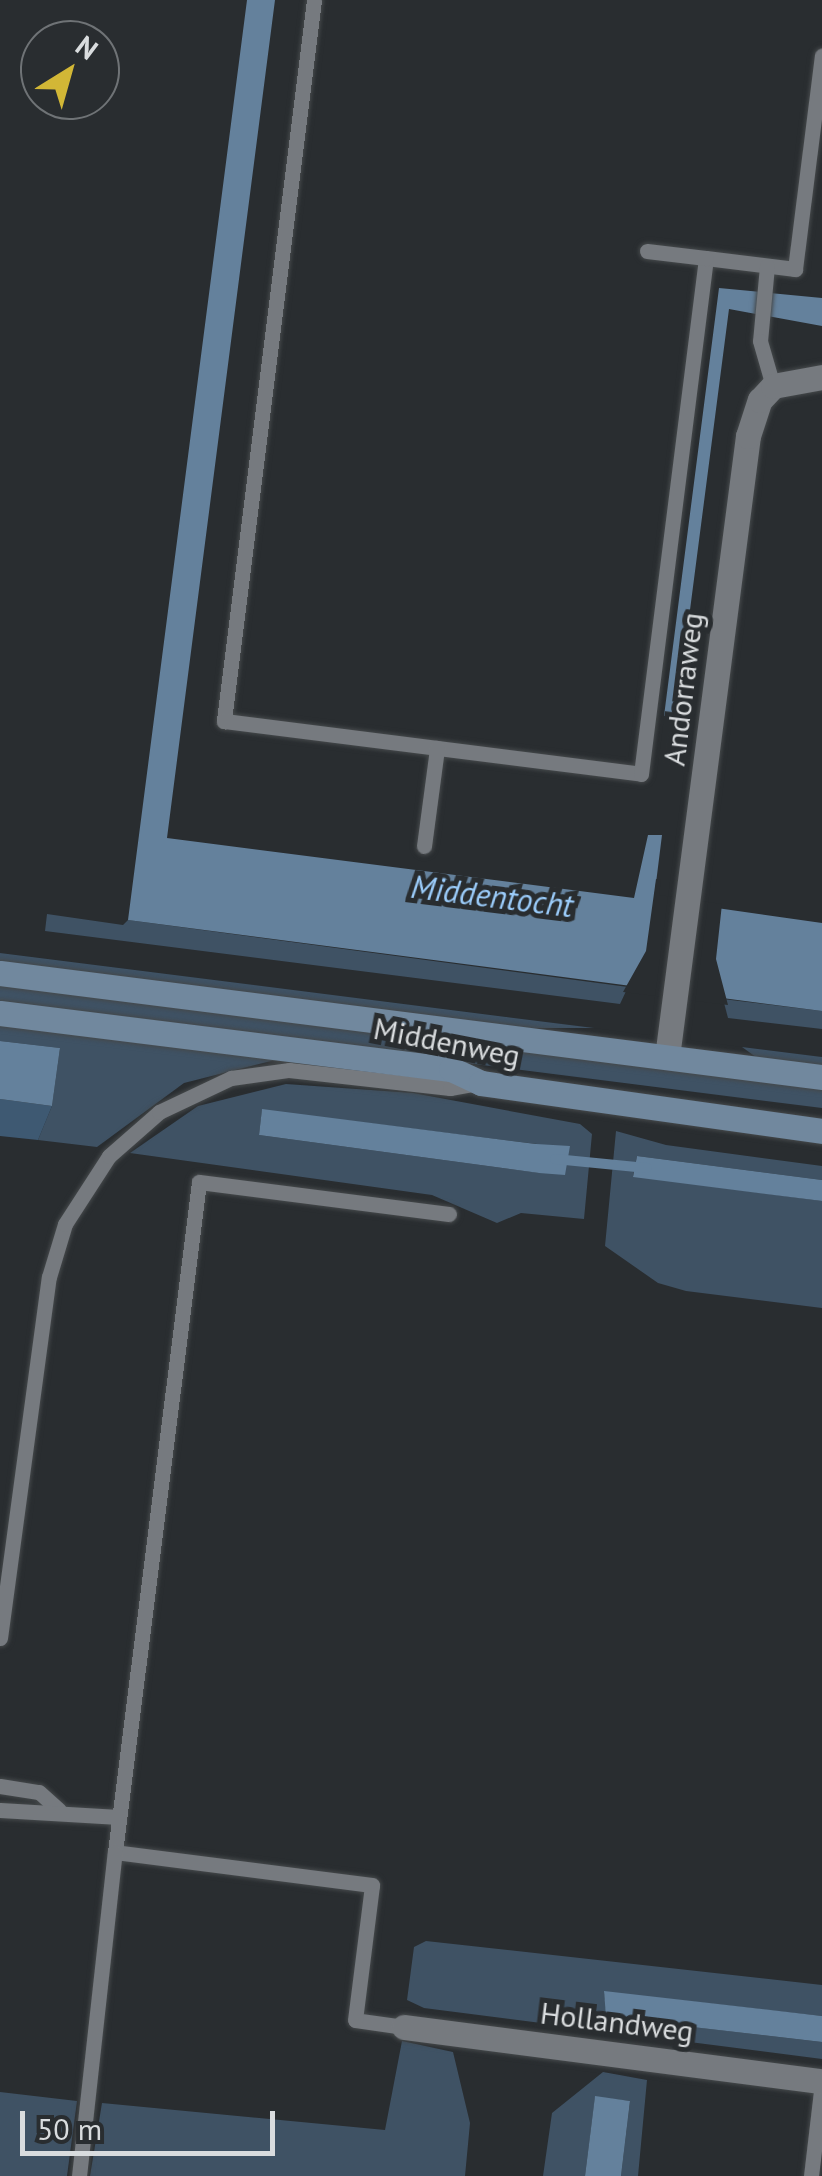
<!DOCTYPE html>
<html>
<head>
<meta charset="utf-8">
<style>
	body { margin:0 }
	#map { position:relative; width:822px; height:2176px; overflow:hidden; background:#292d30; font-family:"PT Sans",sans-serif }
	div>[style] { position:absolute }
	[style*='--x'] { left:calc(var(--x)*1px); top:calc(var(--y)*1px); width:calc(var(--w)*1px); rotate:calc(var(--a)*1deg) }
	.green>* { inset:0; background:#3f5264 }
	.forest>* { inset:0; background:#3e5972 }
	.water>* { inset:0; background:#64819c }
	.pier>* { inset:0; background:#292d30 }
	.stream>* { height:10px; margin:-5px; padding:0 5px; transform-origin:5px; border-radius:5px; background:#64819c }
	.roads { filter:drop-shadow(0 0 2px #45494b) drop-shadow(0 0 2px #45494b) }
	.lane>* { height:15px; margin:-7.5px; padding:0 7.5px; transform-origin:7.5px; border-radius:7.5px; background:#767a7f }
	.street>* { height:25px; margin:-12.5px; padding:0 12.5px; transform-origin:12.5px; border-radius:12.5px; background:#767a7f }
	.secondary>* { height:25px; margin:-12.5px; padding:0 12.5px; transform-origin:12.5px; border-radius:12.5px; background:#71889e }
	span { translate:-50% -50%; white-space:nowrap; text-align:center; line-height:1.15; -webkit-text-stroke:10px #292d30; paint-order:stroke }
	.street-label { font-size:30px; color:#d9dcde }
	.water-label { font-size:32px; color:#9bccfa; font-style:italic }
	.north { position:absolute; left:20px; top:20px; width:100px; height:100px; box-sizing:border-box; background:#292d30; border:2px solid #6f7376; border-radius:50%; rotate:37deg; font-size:28px; font-weight:700; line-height:40px; text-align:center; color:#d9dcde }
	.north::after { content:''; display:block; margin:auto; width:35px; height:45px; background:#d2b736; clip-path:polygon(50% 0,100% 100%,50% 72%,0 100%) }
	.scale { position:absolute; left:20px; top:2111px; width:255px; height:45px; box-sizing:border-box; border:5px solid #d9dcde; border-top:0; padding-left:12px; font-size:30px; line-height:35px; white-space:nowrap; color:#d9dcde; -webkit-text-stroke:8px #292d30; paint-order:stroke }
</style>
</head>
<body>
<div id="map">
	<div class="green">
		<div style="clip-path:polygon(47px 914px,123px 925px,128px 920px,628px 987px,620px 1004px,45px 931px)"></div>
		<div style="clip-path:polygon(0 953px,594px 1028px,528px 1028px,0 964px)"></div>
		<div style="clip-path:polygon(0 982px,822px 1086px,822px 1108px,0 1004px)"></div>
		<div style="clip-path:polygon(723px 999px,822px 1011px,822px 1029px,728px 1018px)"></div>
		<div style="clip-path:polygon(0 1022px,275px 1060px,184px 1083px,97px 1147px,38px 1140px,52px 1106px,60px 1048px,0 1041px)"></div>
		<div style="clip-path:polygon(742px 1047px,822px 1057px,822px 1069px,760px 1060px)"></div>
		<div style="clip-path:polygon(evenodd,286px 1084px,413px 1093px,580px 1124px,592px 1134px,584px 1219px,521px 1213px,497px 1223px,432px 1195px,130px 1153px,198px 1106px,286px 1084px,262px 1110px,537px 1144px,540px 1173px,259px 1135px,262px 1110px)"></div>
		<div style="clip-path:polygon(616px 1131px,666px 1145px,822px 1166px,822px 1180px,637px 1156px,633px 1176px,822px 1201px,822px 1308px,686px 1291px,658px 1283px,605px 1246px)"></div>
		<div style="clip-path:polygon(426px 1941px,822px 1985px,822px 2016px,604px 1992px,607px 2017px,822px 2042px,822px 2059px,424px 2008px,407px 2000px,414px 1947px)"></div>
		<div style="clip-path:polygon(402px 2041px,453px 2052px,470px 2123px,465px 2176px,90px 2176px,102px 2103px,385px 2130px)"></div>
		<div style="clip-path:polygon(603px 2072px,647px 2080px,638px 2176px,621px 2176px,630px 2101px,595px 2097px,585px 2176px,543px 2176px,552px 2113px)"></div>
		<div style="clip-path:polygon(0 2092px,77px 2101px,67px 2176px,0 2176px)"></div>
	</div>
	<div class="forest">
		<div style="clip-path:polygon(0 1099px,52px 1106px,38px 1140px,0 1136px)"></div>
	</div>
	<div class="water">
		<div style="clip-path:polygon(247px 0,275px 0,167px 838px,634px 898px,648px 835px,662px 835px,654px 899px,822px 923px,822px 1011px,128px 920px)"></div>
		<div style="clip-path:polygon(719px 288px,822px 298px,822px 326px,729px 309px,676px 718px,664px 716px)"></div>
		<div style="clip-path:polygon(0 1041px,60px 1048px,52px 1106px,0 1099px)"></div>
		<div style="clip-path:polygon(262px 1109px,536px 1144px,570px 1146px,565px 1175px,539px 1173px,259px 1135px)"></div>
		<div style="clip-path:polygon(637px 1156px,822px 1180px,822px 1201px,633px 1177px)"></div>
		<div style="clip-path:polygon(604px 1991px,822px 2016px,822px 2042px,606px 2017px)"></div>
		<div style="clip-path:polygon(595px 2096px,630px 2101px,621px 2176px,585px 2176px)"></div>
	</div>
	<div class="pier">
		<div style="clip-path:polygon(656px 879px,661px 880px,659px 895px,722px 904px,716px 959px,728px 1005px,623px 992px,646px 951px)"></div>
	</div>
	<div class="stream">
		<div style="--x:555;--y:1159;--w:92;--a:5.6"></div>
	</div>
	<div class="roads">
		<div class="lane">
			<div style="--x:314;--y:0;--w:727;--a:97.12"></div>
			<div style="--x:224;--y:721;--w:420;--a:7.2"></div>
			<div style="--x:641;--y:774;--w:520;--a:-82.82"></div>
			<div style="--x:706;--y:258;--w:90;--a:7"></div>
			<div style="--x:795;--y:269;--w:215;--a:-82.8"></div>
			<div style="--x:647;--y:251;--w:59;--a:6.8"></div>
			<div style="--x:767;--y:266;--w:75;--a:95.3"></div>
			<div style="--x:760;--y:341;--w:47;--a:73.9"></div>
			<div style="--x:424;--y:846;--w:99;--a:-82.4"></div>
			<div style="--x:0;--y:1638;--w:364;--a:-82.3"></div>
			<div style="--x:49;--y:1277;--w:55;--a:-73.2"></div>
			<div style="--x:65;--y:1224;--w:81;--a:-57.1"></div>
			<div style="--x:109;--y:1156;--w:67;--a:-41.3"></div>
			<div style="--x:159;--y:1112;--w:80;--a:-25.3"></div>
			<div style="--x:231;--y:1078;--w:59;--a:-7.9"></div>
			<div style="--x:289;--y:1070;--w:162;--a:6.4"></div>
			<div style="--x:450;--y:1088;--w:28;--a:-10"></div>
			<div style="--x:0;--y:1786;--w:39;--a:9"></div>
			<div style="--x:39;--y:1792;--w:27;--a:42"></div>
			<div style="--x:0;--y:1810;--w:119;--a:3.4"></div>
			<div style="--x:404;--y:2027;--w:49;--a:-171.9"></div>
			<div style="--x:355;--y:2020;--w:136;--a:-82.8"></div>
			<div style="--x:372;--y:1885;--w:259;--a:-172.7"></div>
			<div style="--x:115;--y:1852;--w:675;--a:-82.85"></div>
			<div style="--x:199;--y:1182;--w:252;--a:7.3"></div>
			<div style="--x:79;--y:2176;--w:326;--a:-83.7"></div>
			<div style="--x:811;--y:2176;--w:95;--a:-83.3"></div>
		</div>
		<div class="street">
			<div style="--x:667;--y:1057;--w:626;--a:-82.57"></div>
			<div style="--x:748;--y:436;--w:38;--a:-72"></div>
			<div style="--x:760;--y:400;--w:19;--a:-47"></div>
			<div style="--x:773;--y:386;--w:50;--a:-10.4"></div>
			<div style="--x:404;--y:2027;--w:421;--a:7.4"></div>
		</div>
		<div class="secondary">
			<div style="--x:0;--y:973;--w:829;--a:7.21"></div>
			<div style="--x:0;--y:1013;--w:454;--a:7.1"></div>
			<div style="--x:451;--y:1069;--w:33;--a:25"></div>
			<div style="--x:481;--y:1083;--w:344;--a:8"></div>
		</div>
	</div>
	<div class="street-label">
		<span style="left:683px;top:689px;rotate:-83deg">Andorraweg</span>
		<span style="left:447px;top:1042px;rotate:11deg">Middenweg</span>
		<span style="left:617px;top:2022px;rotate:7deg">Hollandweg</span>
	</div>
	<div class="water-label">
		<span style="left:492px;top:896px;rotate:7deg">Middentocht</span>
	</div>
	<div class="north">N</div>
	<div class="scale">50 m</div>
</div>
</body>
</html>
